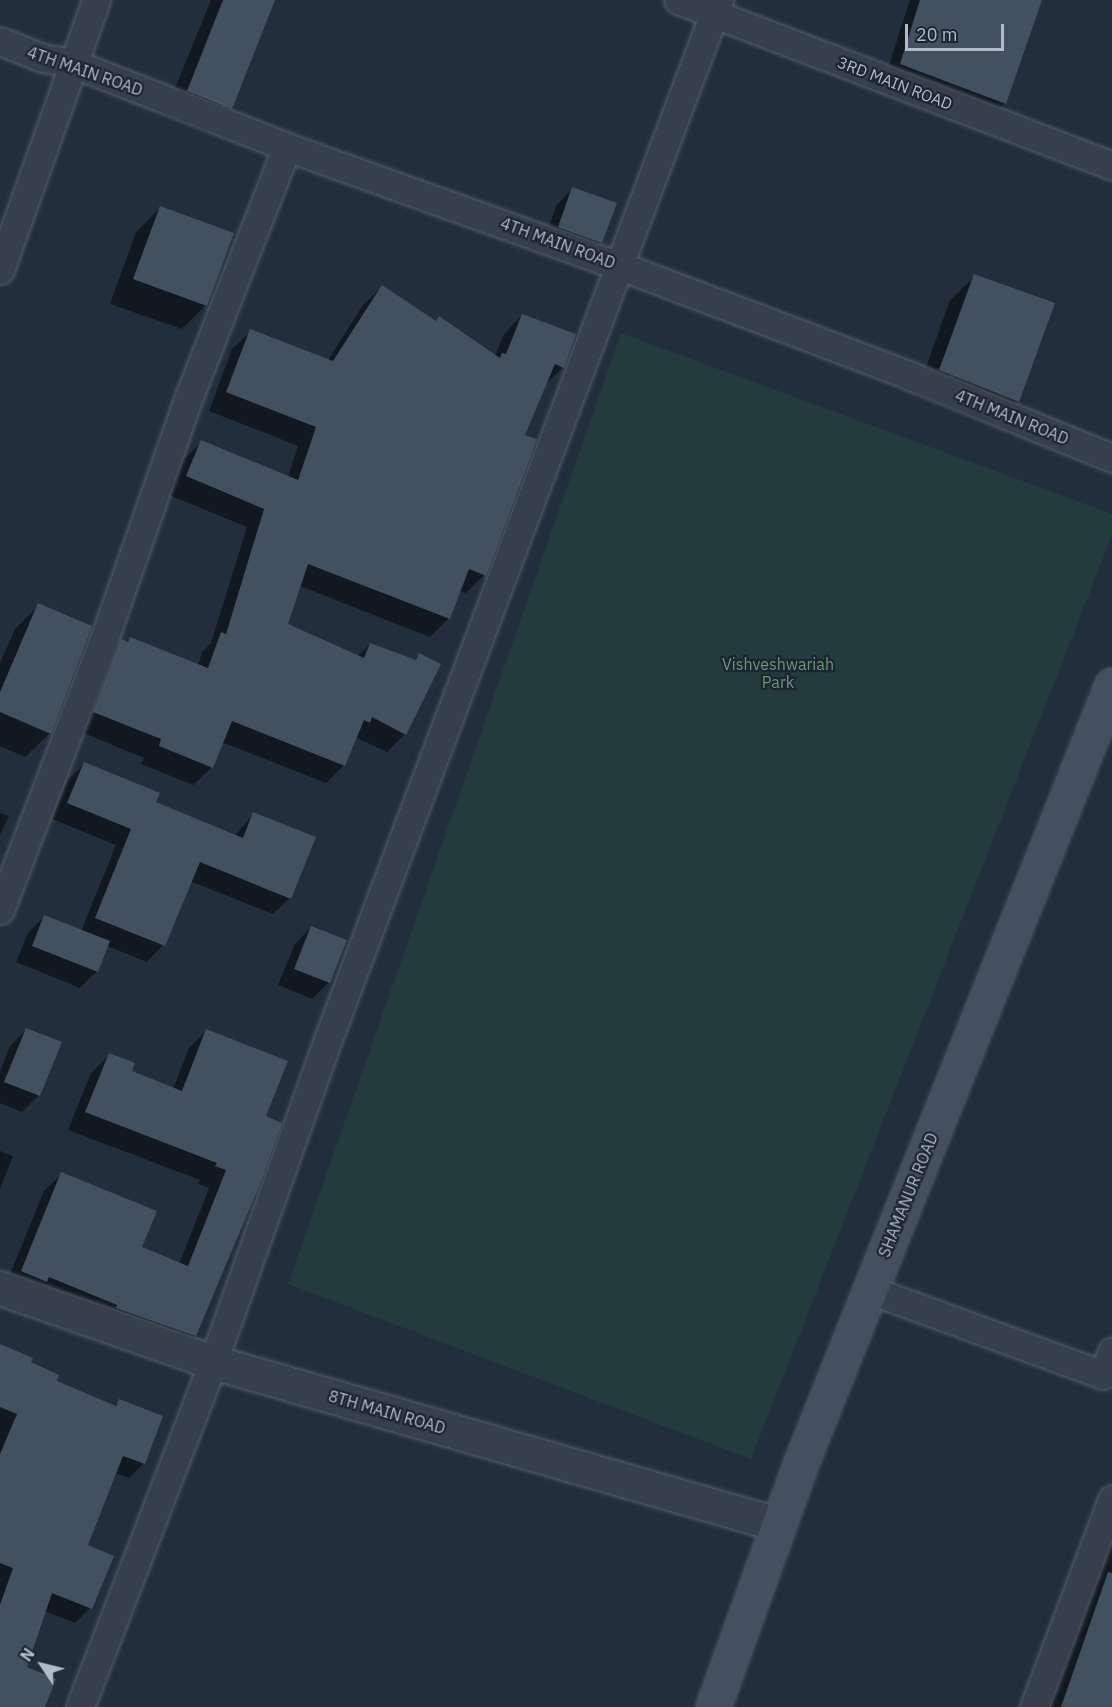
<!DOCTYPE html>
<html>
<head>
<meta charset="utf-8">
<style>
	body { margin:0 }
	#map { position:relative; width:1112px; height:1707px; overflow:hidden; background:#222e3c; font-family:"IBM Plex Sans",sans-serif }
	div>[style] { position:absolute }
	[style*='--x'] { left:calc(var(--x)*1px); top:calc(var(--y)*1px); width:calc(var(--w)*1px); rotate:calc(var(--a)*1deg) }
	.green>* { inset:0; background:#243b3d }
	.shadow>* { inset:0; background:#0007 }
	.building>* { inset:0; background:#435060 }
	.roads { filter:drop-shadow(0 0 2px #545e6a) drop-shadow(0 0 2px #545e6a) }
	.minor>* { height:27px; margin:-13.5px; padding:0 13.5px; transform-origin:13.5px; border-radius:13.5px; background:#36404c }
	.tertiary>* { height:33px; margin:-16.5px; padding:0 16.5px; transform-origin:16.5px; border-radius:16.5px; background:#36404c }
	.secondary>* { height:33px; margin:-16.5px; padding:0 16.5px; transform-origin:16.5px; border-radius:16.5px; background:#444f5f }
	span { translate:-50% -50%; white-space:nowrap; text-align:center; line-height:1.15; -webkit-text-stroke:4.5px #1c2531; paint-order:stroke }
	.street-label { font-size:16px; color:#b2bbc8 }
	.park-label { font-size:16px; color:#689973 }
	.north { position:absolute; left:12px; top:1635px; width:60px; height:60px; -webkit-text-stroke:4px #1c2531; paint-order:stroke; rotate:305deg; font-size:16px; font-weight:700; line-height:24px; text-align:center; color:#b2bbc8 }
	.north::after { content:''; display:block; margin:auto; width:21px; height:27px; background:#b2bbc8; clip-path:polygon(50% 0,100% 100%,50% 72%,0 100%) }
	.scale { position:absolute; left:905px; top:24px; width:99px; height:27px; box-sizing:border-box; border:3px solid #b2bbc8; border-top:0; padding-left:8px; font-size:18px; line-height:21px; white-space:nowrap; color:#b2bbc8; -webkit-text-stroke:4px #1c2531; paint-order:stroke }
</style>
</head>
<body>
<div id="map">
	<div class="green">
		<div style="clip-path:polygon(621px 333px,1112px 514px,1112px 535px,751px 1459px,288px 1284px)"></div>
	</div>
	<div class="shadow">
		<div style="clip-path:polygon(211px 0,273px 0,231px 108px,206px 132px,164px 115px)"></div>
		<div style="clip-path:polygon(910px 0,1040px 0,1005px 103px,988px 120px,884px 80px)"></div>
		<div style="clip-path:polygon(572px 189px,601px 242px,585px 259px,543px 244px,556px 206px)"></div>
		<div style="clip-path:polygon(160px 208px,206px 305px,182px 329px,110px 304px,136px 232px)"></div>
		<div style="clip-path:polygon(975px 276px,1018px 401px,993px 425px,916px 395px,950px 300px)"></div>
		<div style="clip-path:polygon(382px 287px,435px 322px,495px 356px,504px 334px,522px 315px,563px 367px,545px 385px,523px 436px,484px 575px,466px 593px,459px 591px,448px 619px,430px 637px,300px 586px,287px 625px,357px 657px,370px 644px,414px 661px,419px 655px,405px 734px,387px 752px,355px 737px,344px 765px,326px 783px,222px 742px,212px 767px,193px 785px,141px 764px,144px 758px,76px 730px,103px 659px,121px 641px,126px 643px,130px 639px,198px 666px,202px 652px,211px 643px,247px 527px,169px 495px,183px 460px,202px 442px,288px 477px,298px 446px,209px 411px,232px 349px,251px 331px,328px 360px,363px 305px)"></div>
		<div style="clip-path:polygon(39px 605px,50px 733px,25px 757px,0 746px,0 663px,15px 629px)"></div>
		<div style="clip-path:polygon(84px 764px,154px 803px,235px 836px,254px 813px,290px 898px,273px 914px,190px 881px,163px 945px,147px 962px,107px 946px,96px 972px,80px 988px,16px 962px,28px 933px,45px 916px,81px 931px,116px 845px,52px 819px,68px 780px)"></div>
		<div style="clip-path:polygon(0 813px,9px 816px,0 835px)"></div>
		<div style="clip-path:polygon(311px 927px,329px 982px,312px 999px,278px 985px,295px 944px)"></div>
		<div style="clip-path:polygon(27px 1029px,60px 1043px,38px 1096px,22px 1112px,0 1103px,0 1071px,10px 1046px)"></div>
		<div style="clip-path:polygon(207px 1030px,264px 1117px,195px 1336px,177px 1353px,4px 1289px,44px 1191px,62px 1174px,140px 1248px,179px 1264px,209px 1188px,198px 1184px,200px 1180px,68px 1130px,91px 1073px,109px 1055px,130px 1072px,173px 1089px,189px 1048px)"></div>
		<div style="clip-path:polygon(0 1151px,13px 1156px,0 1189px)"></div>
		<div style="clip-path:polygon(0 1354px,29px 1363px,55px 1381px,114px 1407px,119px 1401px,144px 1463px,129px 1478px,115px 1473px,86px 1546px,112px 1556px,90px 1608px,75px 1623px,45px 1611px,25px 1667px,43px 1707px,0 1707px)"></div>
		<div style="clip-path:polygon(1112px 1504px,1112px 1707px,1042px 1707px)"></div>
	</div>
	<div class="building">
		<div style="clip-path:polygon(223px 0,275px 0,232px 109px,187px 91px)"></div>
		<div style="clip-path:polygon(920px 0,1042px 0,1006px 104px,900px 64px)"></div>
		<div style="clip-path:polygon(572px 187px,617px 203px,602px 243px,558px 227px)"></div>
		<div style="clip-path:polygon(160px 206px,234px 233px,207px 306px,133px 279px)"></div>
		<div style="clip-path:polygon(974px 274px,1055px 303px,1019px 402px,939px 370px)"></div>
		<div style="clip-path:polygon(382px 285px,436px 321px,439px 316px,500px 358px,502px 353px,506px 354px,522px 314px,576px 334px,564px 368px,555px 364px,525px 435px,537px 439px,486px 576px,469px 569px,450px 619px,308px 564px,288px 624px,364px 658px,370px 643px,416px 660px,419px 653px,441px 664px,406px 735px,372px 717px,370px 723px,364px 720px,345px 766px,232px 721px,213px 768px,159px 746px,161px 739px,93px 712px,121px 639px,128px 642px,130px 637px,208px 668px,221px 632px,226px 634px,264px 509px,186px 476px,201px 440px,298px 480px,316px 427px,226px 392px,250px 329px,333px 361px)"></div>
		<div style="clip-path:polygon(38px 603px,92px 626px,51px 734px,0 712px,0 692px)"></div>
		<div style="clip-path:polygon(84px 762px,160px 793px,156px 802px,243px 838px,253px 812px,316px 837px,291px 899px,200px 862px,165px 946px,95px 918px,131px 829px,67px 803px)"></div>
		<div style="clip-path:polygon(44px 915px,110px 941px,98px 972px,32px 946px)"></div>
		<div style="clip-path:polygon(311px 926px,347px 940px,330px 983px,294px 969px)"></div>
		<div style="clip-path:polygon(26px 1028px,62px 1042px,40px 1096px,4px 1082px)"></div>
		<div style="clip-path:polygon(206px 1029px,288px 1061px,266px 1116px,282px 1123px,260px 1184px,196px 1336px,116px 1308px,117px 1305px,49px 1277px,47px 1282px,21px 1271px,61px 1172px,157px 1211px,142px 1247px,188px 1266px,226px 1170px,215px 1166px,217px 1163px,85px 1112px,109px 1053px,135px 1063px,132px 1071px,182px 1091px)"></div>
		<div style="clip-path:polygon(0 1344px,33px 1358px,31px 1362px,59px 1375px,57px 1381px,116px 1406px,119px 1399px,163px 1416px,145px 1464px,123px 1456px,88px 1545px,114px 1556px,92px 1609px,52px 1593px,27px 1667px,56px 1679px,45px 1707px,0 1707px,0 1605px,13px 1568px,0 1563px,0 1454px,17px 1414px,0 1407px)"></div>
		<div style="clip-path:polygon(1108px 1572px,1112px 1573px,1112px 1707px,1061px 1707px)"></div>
	</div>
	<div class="roads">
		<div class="minor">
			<div style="--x:678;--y:0;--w:465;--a:20.9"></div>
			<div style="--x:0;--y:41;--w:45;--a:22"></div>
			<div style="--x:42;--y:58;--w:30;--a:9"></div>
			<div style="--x:72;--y:63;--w:231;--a:21.3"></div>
			<div style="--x:287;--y:147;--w:354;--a:19.7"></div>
			<div style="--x:620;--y:266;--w:311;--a:20.7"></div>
			<div style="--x:911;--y:376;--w:217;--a:22.2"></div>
			<div style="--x:0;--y:270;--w:287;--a:-70.4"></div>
			<div style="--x:0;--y:910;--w:287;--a:-69"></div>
			<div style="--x:103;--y:642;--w:263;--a:-70.7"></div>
			<div style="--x:190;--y:394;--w:265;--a:-68.6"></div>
			<div style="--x:870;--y:1290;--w:248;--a:20"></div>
			<div style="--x:1103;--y:1375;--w:25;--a:-69"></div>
			<div style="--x:80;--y:1707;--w:370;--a:-68.9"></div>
			<div style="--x:213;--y:1362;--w:348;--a:-70.4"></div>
			<div style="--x:330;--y:1034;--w:1105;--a:-69.38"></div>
			<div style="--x:1034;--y:1707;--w:222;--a:-69.4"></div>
		</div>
		<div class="tertiary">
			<div style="--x:0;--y:1288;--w:225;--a:19.2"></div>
			<div style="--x:213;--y:1362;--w:587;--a:16.03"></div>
		</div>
		<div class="secondary">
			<div style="--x:713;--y:1707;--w:257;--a:-70.2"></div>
			<div style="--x:800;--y:1465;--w:840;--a:-68.2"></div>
		</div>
	</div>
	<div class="street-label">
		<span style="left:85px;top:71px;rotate:19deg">4TH MAIN ROAD</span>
		<span style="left:895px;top:83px;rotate:21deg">3RD MAIN ROAD</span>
		<span style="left:558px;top:243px;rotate:20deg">4TH MAIN ROAD</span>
		<span style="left:1012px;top:417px;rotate:22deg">4TH MAIN ROAD</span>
		<span style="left:908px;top:1195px;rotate:-68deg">SHAMANUR ROAD</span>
		<span style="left:387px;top:1412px;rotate:16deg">8TH MAIN ROAD</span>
	</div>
	<div class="park-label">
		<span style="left:778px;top:673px">Vishveshwariah<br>Park</span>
	</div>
	<div class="north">N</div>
	<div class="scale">20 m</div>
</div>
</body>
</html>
